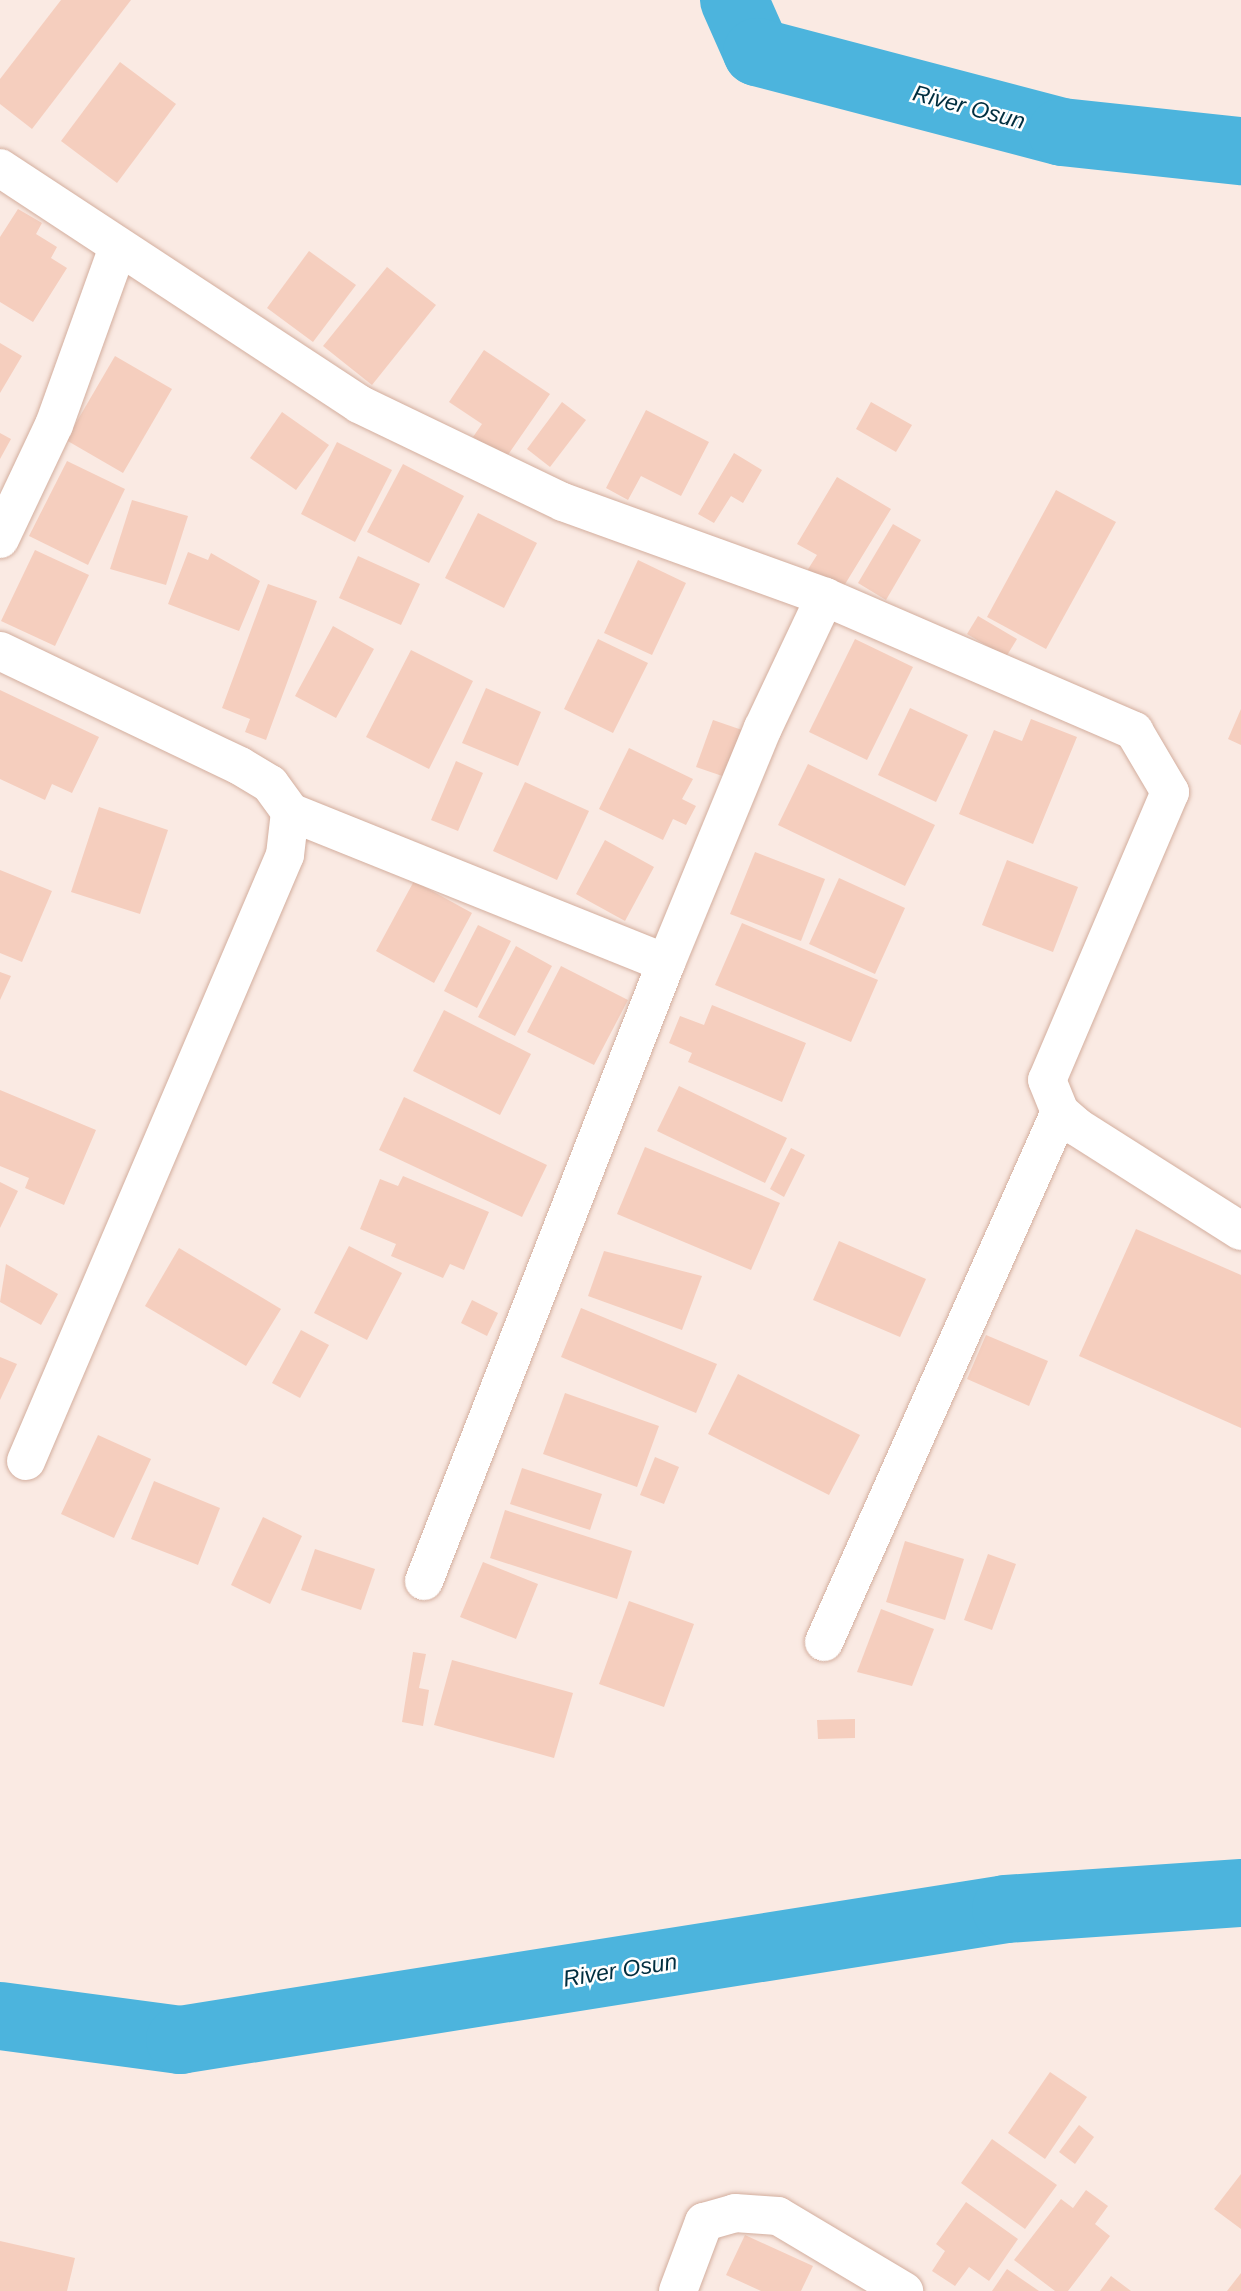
<!DOCTYPE html>
<html>
<head>
<meta charset="utf-8">
<style>
	body { margin:0 }
	#map { position:relative; width:1241px; height:2291px; overflow:hidden; background:#faeae3; font-family:Helvetica,sans-serif }
	div>[style] { position:absolute }
	[style*='--x'] { left:calc(var(--x)*1px); top:calc(var(--y)*1px); width:calc(var(--w)*1px); rotate:calc(var(--a)*1deg) }
	.river>* { height:68px; margin:-34px; padding:0 34px; transform-origin:34px; border-radius:34px; background:#4cb4dd }
	.building>* { inset:0; background:#f5cebe }
	.roads { filter:drop-shadow(0 0 2px #d3ae9e) drop-shadow(0 0 2px #d3ae9e) }
	.street>* { height:38px; margin:-19px; padding:0 19px; transform-origin:19px; border-radius:19px; background:#fff }
	span { translate:-50% -50%; white-space:nowrap; text-align:center; line-height:1.15; -webkit-text-stroke:5px #fff; paint-order:stroke }
	.water-label { font-size:23px; color:#002e3f; font-style:italic }
</style>
</head>
<body>
<div id="map">
	<div class="river">
		<div style="--x:734;--y:0;--w:57;--a:66.1"></div>
		<div style="--x:757;--y:52;--w:315;--a:14.7"></div>
		<div style="--x:1062;--y:132;--w:180;--a:6.1"></div>
		<div style="--x:0;--y:2016;--w:182;--a:7.6"></div>
		<div style="--x:180;--y:2040;--w:836;--a:-9.01"></div>
		<div style="--x:1006;--y:1909;--w:236;--a:-3.9"></div>
	</div>
	<div class="building">
		<div style="clip-path:polygon(61px 0,131px 0,32px 129px,0 104px,0 79px)"></div>
		<div style="clip-path:polygon(120px 62px,176px 104px,117px 183px,61px 141px)"></div>
		<div style="clip-path:polygon(18px 209px,42px 223px,36px 234px,57px 247px,51px 258px,67px 268px,33px 322px,0 302px,0 237px)"></div>
		<div style="clip-path:polygon(309px 251px,356px 285px,313px 342px,267px 308px)"></div>
		<div style="clip-path:polygon(387px 267px,436px 305px,372px 385px,323px 346px)"></div>
		<div style="clip-path:polygon(0 343px,22px 356px,0 393px)"></div>
		<div style="clip-path:polygon(484px 350px,550px 394px,505px 459px,473px 437px,482px 424px,449px 402px)"></div>
		<div style="clip-path:polygon(115px 356px,172px 389px,123px 473px,66px 440px)"></div>
		<div style="clip-path:polygon(562px 402px,586px 420px,550px 467px,527px 449px)"></div>
		<div style="clip-path:polygon(871px 402px,912px 425px,896px 452px,856px 429px)"></div>
		<div style="clip-path:polygon(646px 410px,709px 442px,681px 496px,641px 476px,628px 500px,606px 488px)"></div>
		<div style="clip-path:polygon(282px 412px,329px 445px,296px 490px,250px 458px)"></div>
		<div style="clip-path:polygon(0 433px,11px 439px,0 459px)"></div>
		<div style="clip-path:polygon(337px 442px,392px 470px,355px 542px,301px 514px)"></div>
		<div style="clip-path:polygon(734px 453px,762px 470px,743px 503px,731px 496px,714px 523px,698px 514px)"></div>
		<div style="clip-path:polygon(67px 461px,125px 489px,88px 565px,29px 536px)"></div>
		<div style="clip-path:polygon(403px 464px,464px 496px,429px 563px,367px 532px)"></div>
		<div style="clip-path:polygon(837px 477px,891px 509px,839px 594px,805px 574px,817px 555px,797px 544px)"></div>
		<div style="clip-path:polygon(1056px 490px,1116px 522px,1046px 649px,987px 617px)"></div>
		<div style="clip-path:polygon(132px 500px,188px 516px,166px 585px,110px 569px)"></div>
		<div style="clip-path:polygon(478px 513px,537px 543px,504px 608px,445px 578px)"></div>
		<div style="clip-path:polygon(893px 524px,921px 540px,886px 600px,858px 583px)"></div>
		<div style="clip-path:polygon(35px 550px,89px 575px,55px 646px,1px 621px)"></div>
		<div style="clip-path:polygon(188px 552px,208px 560px,211px 553px,260px 581px,239px 631px,168px 604px)"></div>
		<div style="clip-path:polygon(358px 556px,420px 584px,401px 625px,339px 598px)"></div>
		<div style="clip-path:polygon(638px 560px,686px 583px,652px 655px,604px 633px)"></div>
		<div style="clip-path:polygon(268px 584px,317px 601px,266px 740px,245px 732px,250px 719px,222px 708px)"></div>
		<div style="clip-path:polygon(978px 616px,1017px 639px,1006px 657px,967px 634px)"></div>
		<div style="clip-path:polygon(333px 626px,374px 649px,336px 718px,295px 696px)"></div>
		<div style="clip-path:polygon(598px 639px,648px 663px,613px 733px,564px 709px)"></div>
		<div style="clip-path:polygon(855px 639px,913px 667px,867px 760px,809px 732px)"></div>
		<div style="clip-path:polygon(411px 650px,473px 681px,429px 769px,366px 737px)"></div>
		<div style="clip-path:polygon(486px 688px,541px 712px,518px 766px,462px 743px)"></div>
		<div style="clip-path:polygon(0 690px,99px 737px,72px 793px,52px 784px,45px 800px,0 779px)"></div>
		<div style="clip-path:polygon(910px 708px,968px 735px,936px 802px,878px 775px)"></div>
		<div style="clip-path:polygon(1241px 709px,1241px 745px,1228px 739px)"></div>
		<div style="clip-path:polygon(1031px 719px,1077px 737px,1033px 844px,959px 814px,994px 730px,1022px 741px)"></div>
		<div style="clip-path:polygon(713px 720px,745px 731px,728px 778px,696px 767px)"></div>
		<div style="clip-path:polygon(629px 748px,693px 779px,682px 799px,696px 806px,686px 825px,673px 819px,663px 840px,599px 809px)"></div>
		<div style="clip-path:polygon(456px 761px,483px 773px,458px 831px,431px 820px)"></div>
		<div style="clip-path:polygon(808px 764px,935px 825px,905px 886px,778px 825px)"></div>
		<div style="clip-path:polygon(525px 782px,589px 811px,557px 880px,493px 851px)"></div>
		<div style="clip-path:polygon(99px 807px,168px 830px,140px 914px,71px 892px)"></div>
		<div style="clip-path:polygon(605px 840px,654px 867px,625px 921px,576px 894px)"></div>
		<div style="clip-path:polygon(755px 852px,825px 879px,801px 941px,730px 914px)"></div>
		<div style="clip-path:polygon(1007px 860px,1078px 887px,1053px 952px,982px 925px)"></div>
		<div style="clip-path:polygon(0 870px,52px 891px,22px 962px,0 953px)"></div>
		<div style="clip-path:polygon(839px 878px,905px 908px,875px 974px,809px 944px)"></div>
		<div style="clip-path:polygon(414px 881px,472px 913px,434px 983px,376px 951px)"></div>
		<div style="clip-path:polygon(742px 923px,878px 980px,851px 1042px,715px 985px)"></div>
		<div style="clip-path:polygon(478px 925px,511px 941px,477px 1008px,444px 991px)"></div>
		<div style="clip-path:polygon(516px 946px,552px 966px,515px 1036px,478px 1017px)"></div>
		<div style="clip-path:polygon(561px 966px,628px 1000px,594px 1065px,527px 1032px)"></div>
		<div style="clip-path:polygon(0 972px,11px 976px,0 1000px)"></div>
		<div style="clip-path:polygon(712px 1005px,806px 1043px,782px 1102px,688px 1062px,692px 1053px,669px 1043px,680px 1016px,704px 1025px)"></div>
		<div style="clip-path:polygon(444px 1010px,531px 1054px,500px 1115px,413px 1071px)"></div>
		<div style="clip-path:polygon(679px 1086px,787px 1138px,765px 1183px,657px 1131px)"></div>
		<div style="clip-path:polygon(0 1090px,96px 1130px,64px 1205px,25px 1188px,29px 1178px,0 1166px)"></div>
		<div style="clip-path:polygon(404px 1097px,547px 1165px,522px 1217px,379px 1150px)"></div>
		<div style="clip-path:polygon(645px 1147px,780px 1203px,751px 1270px,617px 1214px)"></div>
		<div style="clip-path:polygon(791px 1148px,805px 1155px,784px 1197px,770px 1189px)"></div>
		<div style="clip-path:polygon(403px 1176px,489px 1212px,464px 1270px,450px 1264px,443px 1278px,391px 1256px,396px 1244px,360px 1229px,380px 1179px,398px 1186px)"></div>
		<div style="clip-path:polygon(0 1182px,18px 1191px,0 1228px)"></div>
		<div style="clip-path:polygon(1136px 1229px,1241px 1275px,1241px 1428px,1079px 1356px)"></div>
		<div style="clip-path:polygon(839px 1241px,926px 1279px,900px 1337px,813px 1300px)"></div>
		<div style="clip-path:polygon(349px 1246px,402px 1273px,367px 1340px,314px 1313px)"></div>
		<div style="clip-path:polygon(179px 1248px,281px 1309px,246px 1366px,145px 1306px)"></div>
		<div style="clip-path:polygon(604px 1251px,702px 1276px,682px 1330px,588px 1296px)"></div>
		<div style="clip-path:polygon(6px 1264px,58px 1294px,41px 1325px,0 1302px)"></div>
		<div style="clip-path:polygon(472px 1300px,498px 1313px,487px 1336px,461px 1323px)"></div>
		<div style="clip-path:polygon(581px 1308px,717px 1364px,696px 1413px,561px 1357px)"></div>
		<div style="clip-path:polygon(301px 1330px,329px 1345px,300px 1398px,272px 1383px)"></div>
		<div style="clip-path:polygon(986px 1335px,1048px 1361px,1029px 1406px,967px 1379px)"></div>
		<div style="clip-path:polygon(0 1357px,17px 1364px,0 1400px)"></div>
		<div style="clip-path:polygon(738px 1374px,860px 1435px,829px 1495px,708px 1434px)"></div>
		<div style="clip-path:polygon(565px 1393px,659px 1426px,637px 1487px,543px 1454px)"></div>
		<div style="clip-path:polygon(98px 1435px,151px 1459px,114px 1538px,61px 1514px)"></div>
		<div style="clip-path:polygon(655px 1457px,679px 1467px,664px 1504px,640px 1495px)"></div>
		<div style="clip-path:polygon(522px 1468px,602px 1494px,590px 1530px,510px 1504px)"></div>
		<div style="clip-path:polygon(154px 1481px,220px 1508px,198px 1565px,131px 1539px)"></div>
		<div style="clip-path:polygon(505px 1510px,632px 1551px,617px 1599px,490px 1558px)"></div>
		<div style="clip-path:polygon(263px 1517px,302px 1536px,270px 1604px,231px 1585px)"></div>
		<div style="clip-path:polygon(905px 1541px,964px 1559px,945px 1620px,886px 1602px)"></div>
		<div style="clip-path:polygon(315px 1549px,375px 1569px,361px 1610px,301px 1590px)"></div>
		<div style="clip-path:polygon(988px 1554px,1016px 1564px,992px 1630px,964px 1620px)"></div>
		<div style="clip-path:polygon(483px 1562px,538px 1584px,516px 1639px,460px 1617px)"></div>
		<div style="clip-path:polygon(629px 1601px,694px 1624px,664px 1707px,599px 1684px)"></div>
		<div style="clip-path:polygon(881px 1609px,934px 1629px,912px 1686px,857px 1672px)"></div>
		<div style="clip-path:polygon(413px 1652px,426px 1654px,419px 1688px,429px 1690px,423px 1726px,402px 1722px)"></div>
		<div style="clip-path:polygon(452px 1660px,573px 1693px,554px 1758px,434px 1725px)"></div>
		<div style="clip-path:polygon(855px 1719px,855px 1738px,818px 1739px,817px 1720px)"></div>
		<div style="clip-path:polygon(1050px 2072px,1087px 2097px,1045px 2159px,1008px 2133px)"></div>
		<div style="clip-path:polygon(1079px 2125px,1094px 2137px,1075px 2164px,1059px 2152px)"></div>
		<div style="clip-path:polygon(992px 2139px,1057px 2185px,1025px 2229px,961px 2183px)"></div>
		<div style="clip-path:polygon(1241px 2174px,1241px 2229px,1214px 2209px)"></div>
		<div style="clip-path:polygon(1086px 2190px,1108px 2206px,1095px 2224px,1110px 2236px,1068px 2291px,1055px 2291px,1014px 2260px,1061px 2199px,1073px 2208px)"></div>
		<div style="clip-path:polygon(966px 2202px,1018px 2239px,989px 2281px,969px 2267px,955px 2286px,932px 2271px,945px 2251px,936px 2244px)"></div>
		<div style="clip-path:polygon(745px 2235px,813px 2266px,801px 2291px,761px 2291px,726px 2275px)"></div>
		<div style="clip-path:polygon(0 2241px,75px 2258px,67px 2291px,0 2291px)"></div>
		<div style="clip-path:polygon(1007px 2269px,1039px 2291px,992px 2291px)"></div>
		<div style="clip-path:polygon(1241px 2273px,1241px 2291px,1227px 2291px)"></div>
		<div style="clip-path:polygon(1111px 2276px,1131px 2291px,1100px 2291px)"></div>
	</div>
	<div class="roads">
		<div class="street">
			<div style="--x:0;--y:168;--w:430;--a:33.3"></div>
			<div style="--x:359;--y:404;--w:226;--a:25.7"></div>
			<div style="--x:563;--y:502;--w:279;--a:19.9"></div>
			<div style="--x:825;--y:597;--w:337;--a:23.4"></div>
			<div style="--x:1134;--y:731;--w:71;--a:59.5"></div>
			<div style="--x:1170;--y:792;--w:313;--a:113.1"></div>
			<div style="--x:1047;--y:1080;--w:35;--a:68"></div>
			<div style="--x:1060;--y:1112;--w:23;--a:41"></div>
			<div style="--x:1077;--y:1127;--w:194;--a:32.4"></div>
			<div style="--x:0;--y:539;--w:126;--a:-64.7"></div>
			<div style="--x:54;--y:425;--w:189;--a:-70.2"></div>
			<div style="--x:0;--y:651;--w:266;--a:25.6"></div>
			<div style="--x:240;--y:766;--w:35;--a:31"></div>
			<div style="--x:270;--y:784;--w:34;--a:54"></div>
			<div style="--x:290;--y:812;--w:43;--a:96.6"></div>
			<div style="--x:285;--y:855;--w:659;--a:113.14"></div>
			<div style="--x:290;--y:812;--w:405;--a:21.9"></div>
			<div style="--x:666;--y:963;--w:254;--a:-67.6"></div>
			<div style="--x:763;--y:728;--w:145;--a:-64.7"></div>
			<div style="--x:424;--y:1581;--w:664;--a:-68.62"></div>
			<div style="--x:824;--y:1642;--w:580;--a:-66"></div>
			<div style="--x:678;--y:2291;--w:74;--a:-69.4"></div>
			<div style="--x:704;--y:2222;--w:32;--a:-16"></div>
			<div style="--x:735;--y:2213;--w:43;--a:4"></div>
			<div style="--x:778;--y:2216;--w:147;--a:30.8"></div>
		</div>
	</div>
	<div class="water-label">
		<span style="left:969px;top:107px;rotate:15deg">River Osun</span>
		<span style="left:620px;top:1970px;rotate:-9deg">River Osun</span>
	</div>
</div>
</body>
</html>
